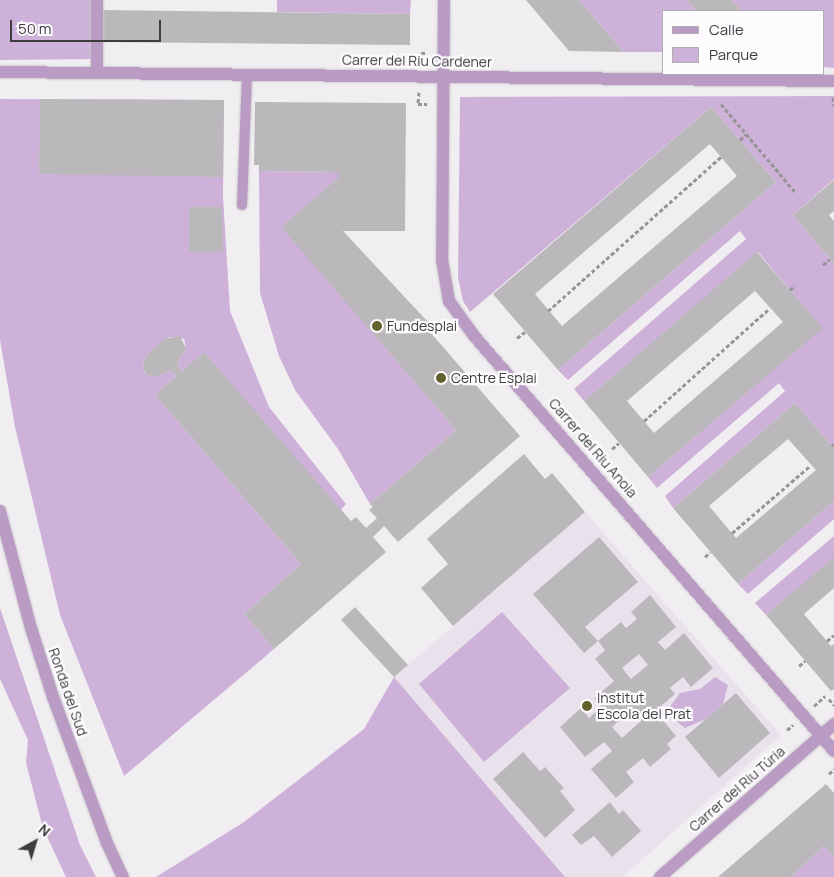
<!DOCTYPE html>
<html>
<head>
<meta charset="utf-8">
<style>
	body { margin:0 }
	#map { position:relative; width:834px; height:877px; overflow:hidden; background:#f1eef2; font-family:Manrope,sans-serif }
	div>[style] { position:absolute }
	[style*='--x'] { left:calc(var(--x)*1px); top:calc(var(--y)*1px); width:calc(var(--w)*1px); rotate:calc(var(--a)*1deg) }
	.built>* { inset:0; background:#e9e2ec }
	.green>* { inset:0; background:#ceb1d9 }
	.building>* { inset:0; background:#bbb8bc }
	.path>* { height:3px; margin-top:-1.5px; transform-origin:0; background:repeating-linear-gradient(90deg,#979598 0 4px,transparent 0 6.5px) }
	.roads { filter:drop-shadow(0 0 1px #cdcace) drop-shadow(0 0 1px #cdcace) }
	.lane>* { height:10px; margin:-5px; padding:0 5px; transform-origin:5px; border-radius:5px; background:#b99bc3 }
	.street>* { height:12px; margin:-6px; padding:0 6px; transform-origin:6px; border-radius:6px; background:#b99bc3 }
	.dots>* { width:14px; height:14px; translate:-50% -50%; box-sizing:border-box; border:2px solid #fefbff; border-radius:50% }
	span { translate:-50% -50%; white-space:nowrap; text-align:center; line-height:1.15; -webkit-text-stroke:4.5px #fefbff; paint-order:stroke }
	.street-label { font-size:14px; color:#3d3c3e }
	.poi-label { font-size:14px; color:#3d3c3e }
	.left { translate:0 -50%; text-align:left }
	.legend { position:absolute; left:662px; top:10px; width:162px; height:65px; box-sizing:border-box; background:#fefbff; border:1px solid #b1afb2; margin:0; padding:6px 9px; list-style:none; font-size:15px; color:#3d3c3e }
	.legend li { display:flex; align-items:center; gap:10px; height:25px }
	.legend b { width:25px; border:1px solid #b1afb2 }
	.north { position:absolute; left:10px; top:817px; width:50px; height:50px; -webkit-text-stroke:4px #fefbff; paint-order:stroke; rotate:39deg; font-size:14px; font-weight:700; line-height:20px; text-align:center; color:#3d3c3e }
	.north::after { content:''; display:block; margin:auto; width:18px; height:22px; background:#3d3c3e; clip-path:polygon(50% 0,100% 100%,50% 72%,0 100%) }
	.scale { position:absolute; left:10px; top:20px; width:151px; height:22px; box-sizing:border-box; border:2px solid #3d3c3e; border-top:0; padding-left:6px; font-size:15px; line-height:18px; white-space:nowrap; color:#3d3c3e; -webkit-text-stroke:4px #fefbff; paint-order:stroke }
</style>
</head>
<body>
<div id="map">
	<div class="built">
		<div style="clip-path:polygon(585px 512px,781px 735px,623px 877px,565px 877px,394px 677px)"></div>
	</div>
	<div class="green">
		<div style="clip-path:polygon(0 0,102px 0,100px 59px,0 60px)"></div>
		<div style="clip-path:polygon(277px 0,411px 0,410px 14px,277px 12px)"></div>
		<div style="clip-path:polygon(579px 0,687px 0,697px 11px,663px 11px,663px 52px,624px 52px)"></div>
		<div style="clip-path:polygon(732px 0,834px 0,834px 68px,823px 67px,823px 11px,742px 11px)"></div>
		<div style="clip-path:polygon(834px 96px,834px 179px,793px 215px,834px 264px,834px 448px,795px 403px,673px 508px,665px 496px,785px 391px,779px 383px,657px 488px,648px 477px,822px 328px,758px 252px,584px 401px,574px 389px,746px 239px,740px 231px,568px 380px,558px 370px,776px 182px,711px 107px,470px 312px,463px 301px,458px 278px,460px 97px)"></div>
		<div style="clip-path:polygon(0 99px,224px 100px,223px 196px,230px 311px,269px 407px,346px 504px,339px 512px,201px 355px,182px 371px,177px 364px,186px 348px,184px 339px,170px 337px,149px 352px,143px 364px,145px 374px,155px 377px,171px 370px,176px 376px,155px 395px,301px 564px,244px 614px,274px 649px,124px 776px,60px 615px,15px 427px,0 340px)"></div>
		<div style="clip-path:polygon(259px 171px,338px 172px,338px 178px,282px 227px,456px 430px,370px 504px,338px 449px,295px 390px,279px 356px,260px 293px)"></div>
		<div style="clip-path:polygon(834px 501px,834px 519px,748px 594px,738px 584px)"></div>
		<div style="clip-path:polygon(834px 536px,834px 558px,766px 615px,755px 603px)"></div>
		<div style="clip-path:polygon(0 608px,80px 845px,96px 877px,66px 877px,43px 828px,26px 763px,28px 740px,0 679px)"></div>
		<div style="clip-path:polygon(502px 612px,570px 688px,484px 762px,419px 684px)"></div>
		<div style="clip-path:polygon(394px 677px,565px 877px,156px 877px,244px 822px,364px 729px)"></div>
		<div style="clip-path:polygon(715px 677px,728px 685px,723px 704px,706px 719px,685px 728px,675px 720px,669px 708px,680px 693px,700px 689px)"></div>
		<div style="clip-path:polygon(824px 846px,834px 857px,834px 877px,791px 877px)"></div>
	</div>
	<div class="building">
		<div style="clip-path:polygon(526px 0,579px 0,624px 52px,569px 51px)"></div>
		<div style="clip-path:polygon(687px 0,732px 0,742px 11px,697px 11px)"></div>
		<div style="clip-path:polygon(102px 10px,410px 14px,410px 45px,102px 42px)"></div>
		<div style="clip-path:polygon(40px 99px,224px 100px,223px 177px,39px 174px)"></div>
		<div style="clip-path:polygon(255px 102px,406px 103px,405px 231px,343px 231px,428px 322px,425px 326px,520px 436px,398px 542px,384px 526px,373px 537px,386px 552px,274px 649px,244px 614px,301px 564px,155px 395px,176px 376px,171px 370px,155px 377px,145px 374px,143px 364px,149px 352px,165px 339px,180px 336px,186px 348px,177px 364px,182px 371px,204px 352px,351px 521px,356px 517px,366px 528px,377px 518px,369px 510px,373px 507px,370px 504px,456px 430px,281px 227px,338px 178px,338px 172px,259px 171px,259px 165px,254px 165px)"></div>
		<div style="clip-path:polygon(evenodd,711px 107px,776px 182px,558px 370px,493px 294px,711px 107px,710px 144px,737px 176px,562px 326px,535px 294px,710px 144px)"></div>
		<div style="clip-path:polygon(834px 180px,834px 211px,829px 215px,834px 221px,834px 264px,793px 215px)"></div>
		<div style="clip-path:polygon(189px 207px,222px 207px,223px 252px,189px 252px)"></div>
		<div style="clip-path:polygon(evenodd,757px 252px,823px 328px,648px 477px,584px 401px,757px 252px,755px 291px,783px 322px,654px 433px,627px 401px,755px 291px)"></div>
		<div style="clip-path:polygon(evenodd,795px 403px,834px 448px,834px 501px,738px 584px,673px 508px,795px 403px,788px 439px,816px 470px,736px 538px,709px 506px,788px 439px)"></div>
		<div style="clip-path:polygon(524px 454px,545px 479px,552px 473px,585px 512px,453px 626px,421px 588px,448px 564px,427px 539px)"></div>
		<div style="clip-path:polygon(599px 537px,638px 582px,585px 627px,598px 641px,584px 653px,533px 594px)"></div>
		<div style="clip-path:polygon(834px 557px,834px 588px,804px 614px,831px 646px,834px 644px,834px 689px,831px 691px,766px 615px)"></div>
		<div style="clip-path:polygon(evenodd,650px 595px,676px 627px,658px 642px,665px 650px,684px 633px,713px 668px,691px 687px,683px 677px,670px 688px,675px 694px,655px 711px,676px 736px,667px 744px,671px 749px,650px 767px,643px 758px,626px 772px,634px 782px,616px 798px,591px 769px,612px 751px,604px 742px,585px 757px,560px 727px,581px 708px,589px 718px,601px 707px,594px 698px,614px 681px,595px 659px,605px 650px,598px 641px,621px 622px,626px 628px,637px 619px,631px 612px,650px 595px,639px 654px,648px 665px,631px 679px,622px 668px,639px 654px,650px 595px,630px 710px,641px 721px,622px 738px,612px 727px,630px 710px)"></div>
		<div style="clip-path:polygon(355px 607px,408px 665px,394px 677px,341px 620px)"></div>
		<div style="clip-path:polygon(736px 693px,770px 733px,719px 778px,685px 737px)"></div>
		<div style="clip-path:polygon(523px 752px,540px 771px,545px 767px,564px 788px,560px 791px,575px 810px,545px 838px,493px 779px)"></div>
		<div style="clip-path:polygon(826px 784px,834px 793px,834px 857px,824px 846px,791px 877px,718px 877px)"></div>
		<div style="clip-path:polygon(610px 802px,619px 814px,623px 810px,641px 831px,612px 857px,594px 836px,581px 845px,572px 835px)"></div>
	</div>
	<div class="path">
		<div style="--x:421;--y:60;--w:7;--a:-90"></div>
		<div style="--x:421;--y:53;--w:6;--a:0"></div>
		<div style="--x:419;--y:92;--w:12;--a:95"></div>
		<div style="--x:418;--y:104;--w:9;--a:0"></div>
		<div style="--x:833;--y:97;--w:9;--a:84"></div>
		<div style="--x:721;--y:104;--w:115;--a:49.9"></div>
		<div style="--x:740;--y:140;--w:8;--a:-45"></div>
		<div style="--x:823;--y:265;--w:9;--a:-41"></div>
		<div style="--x:790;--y:290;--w:7;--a:-45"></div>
		<div style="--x:548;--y:311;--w:232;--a:-41.7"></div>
		<div style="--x:517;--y:338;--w:10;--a:-37"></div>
		<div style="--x:644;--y:421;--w:169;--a:-41.9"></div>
		<div style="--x:832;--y:446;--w:3;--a:-45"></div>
		<div style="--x:612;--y:449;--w:9;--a:-41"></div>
		<div style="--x:732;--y:533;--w:104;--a:-40.7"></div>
		<div style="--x:705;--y:557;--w:7;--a:-45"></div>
		<div style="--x:827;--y:641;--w:9;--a:-41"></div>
		<div style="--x:799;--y:666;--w:8;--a:-40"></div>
		<div style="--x:829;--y:699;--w:8;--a:50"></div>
		<div style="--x:814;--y:706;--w:15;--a:-42"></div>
		<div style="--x:787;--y:730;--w:8;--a:-40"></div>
		<div style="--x:829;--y:774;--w:7;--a:-45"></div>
	</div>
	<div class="roads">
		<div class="lane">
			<div style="--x:242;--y:205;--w:130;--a:-87.8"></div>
		</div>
		<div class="street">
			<div style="--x:444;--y:0;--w:260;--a:90.4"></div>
			<div style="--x:442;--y:260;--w:42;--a:80.3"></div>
			<div style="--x:449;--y:301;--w:44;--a:54.2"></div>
			<div style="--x:475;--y:337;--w:548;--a:49.07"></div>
			<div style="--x:0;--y:72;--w:834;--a:0.62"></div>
			<div style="--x:97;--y:73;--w:73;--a:-90"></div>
			<div style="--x:0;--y:511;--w:121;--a:75.2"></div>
			<div style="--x:31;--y:628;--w:72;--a:72.3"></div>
			<div style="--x:53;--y:697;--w:156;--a:69.7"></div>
			<div style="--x:107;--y:843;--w:38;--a:65"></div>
			<div style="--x:660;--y:877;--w:232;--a:-41.3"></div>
		</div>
	</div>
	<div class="dots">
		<div style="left:377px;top:326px;background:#63622e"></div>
		<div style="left:441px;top:378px;background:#63622e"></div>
		<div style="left:587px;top:706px;background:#63622e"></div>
	</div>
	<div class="street-label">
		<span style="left:417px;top:61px;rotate:1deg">Carrer del Riu Cardener</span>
		<span style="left:593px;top:448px;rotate:49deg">Carrer del Riu Anoia</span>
		<span style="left:68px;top:692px;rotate:71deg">Ronda del Sud</span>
		<span style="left:737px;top:789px;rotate:-41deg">Carrer del Riu Túria</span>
	</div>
	<div class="poi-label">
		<span class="left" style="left:387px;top:326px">Fundesplai</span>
		<span class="left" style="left:451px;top:378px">Centre Esplai</span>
		<span class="left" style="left:597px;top:706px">Institut<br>Escola del Prat</span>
	</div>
	<ul class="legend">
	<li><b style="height:6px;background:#b99bc3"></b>Calle</li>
	<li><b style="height:14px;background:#ceb1d9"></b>Parque</li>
	</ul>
	<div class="north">N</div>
	<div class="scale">50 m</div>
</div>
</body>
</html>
